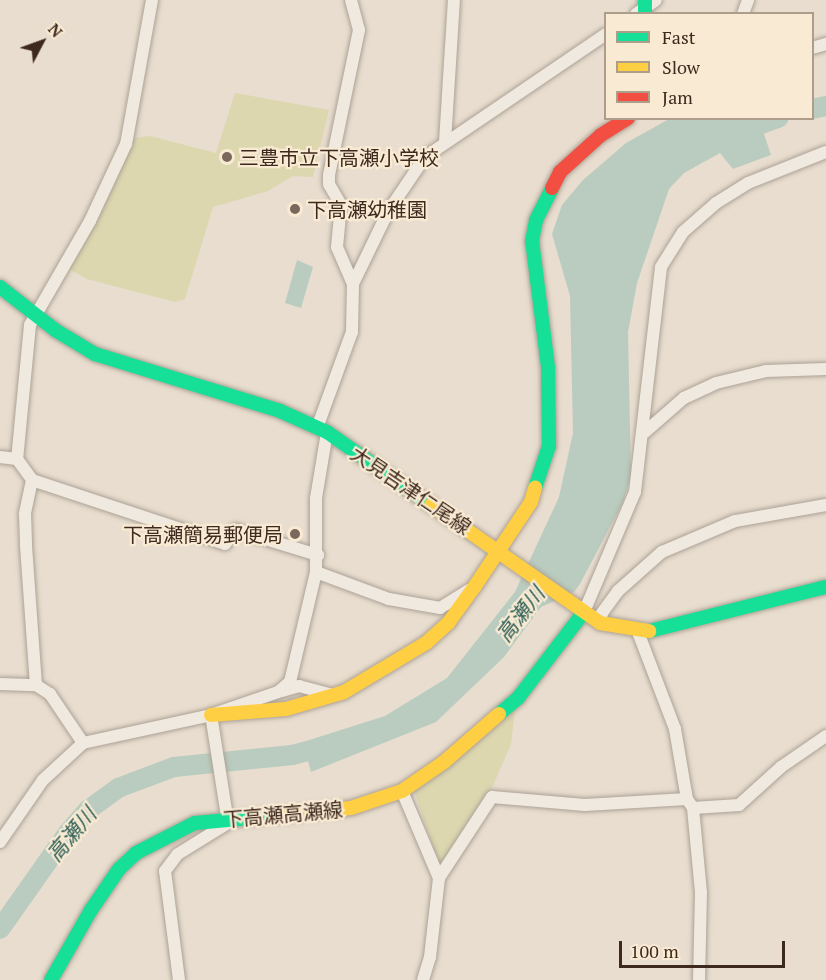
<!DOCTYPE html>
<html>
<head>
<meta charset="utf-8">
<style>
	body { margin:0 }
	#map { position:relative; width:826px; height:980px; overflow:hidden; background:#e8ddce; font-family:"PT Serif","Noto Sans JP",serif }
	div>[style] { position:absolute }
	[style*='--x'] { left:calc(var(--x)*1px); top:calc(var(--y)*1px); width:calc(var(--w)*1px); rotate:calc(var(--a)*1deg) }
	.green>* { inset:0; background:#dcd7af }
	.water>* { inset:0; background:#b9ccbf }
	.river>* { height:20px; margin:-10px; padding:0 10px; transform-origin:10px; border-radius:10px; background:#b9ccbf }
	.roads { filter:drop-shadow(0 0 2px #ada296) drop-shadow(0 0 2px #ada296) }
	.street>* { height:12px; margin:-6px; padding:0 6px; transform-origin:6px; border-radius:6px; background:#efe9e0 }
	.fast>* { height:14px; margin:-7px; padding:0 7px; transform-origin:7px; border-radius:7px; background:#16e098 }
	.slow>* { height:14px; margin:-7px; padding:0 7px; transform-origin:7px; border-radius:7px; background:#ffcf43 }
	.jam>* { height:14px; margin:-7px; padding:0 7px; transform-origin:7px; border-radius:7px; background:#f24e42 }
	.dots>* { width:16px; height:16px; translate:-50% -50%; box-sizing:border-box; border:3px solid #f9ead3; border-radius:50% }
	span { translate:-50% -50%; white-space:nowrap; text-align:center; line-height:1.15; -webkit-text-stroke:4.5px #f9ead3; paint-order:stroke }
	.poi-label { font-size:20px; color:#3d291d }
	.left { translate:0 -50%; text-align:left }
	.right { translate:-100% -50%; text-align:right }
	.street-label { font-size:20px; color:#3d291d }
	.water-label { font-size:21px; color:#2b5e55; font-style:italic }
	.legend { position:absolute; left:604px; top:12px; width:210px; height:108px; box-sizing:border-box; background:#f9ead3; border:2px solid #ae9d8a; margin:0; padding:8px 10px; list-style:none; font-size:18px; color:#3d291d }
	.legend li { display:flex; align-items:center; gap:12px; height:30px }
	.legend b { width:30px; border:2px solid #ae9d8a }
	.north { position:absolute; left:12px; top:12px; width:60px; height:60px; -webkit-text-stroke:4px #f9ead3; paint-order:stroke; rotate:49deg; font-size:16px; font-weight:700; line-height:24px; text-align:center; color:#3d291d }
	.north::after { content:''; display:block; margin:auto; width:21px; height:27px; background:#3d291d; clip-path:polygon(50% 0,100% 100%,50% 72%,0 100%) }
	.scale { position:absolute; left:619px; top:941px; width:166px; height:27px; box-sizing:border-box; border:3px solid #3d291d; border-top:0; padding-left:8px; font-size:18px; line-height:21px; white-space:nowrap; color:#3d291d; -webkit-text-stroke:4px #f9ead3; paint-order:stroke }
</style>
</head>
<body>
<div id="map">
	<div class="green">
		<div style="clip-path:polygon(235px 93px,329px 110px,313px 177px,293px 176px,268px 191px,213px 207px,185px 299px,175px 302px,87px 279px,69px 269px,134px 138px,150px 136px,216px 153px)"></div>
		<div style="clip-path:polygon(515px 711px,511px 744px,488px 797px,440px 867px,413px 788px)"></div>
	</div>
	<div class="water">
		<div style="clip-path:polygon(671px 118px,759px 119px,771px 155px,733px 169px,720px 153px,684px 173px,669px 189px,637px 283px,628px 332px,631px 476px,623px 502px,580px 584px,574px 592px,541px 607px,504px 657px,436px 722px,311px 772px,303px 742px,385px 716px,447px 678px,515px 592px,559px 497px,573px 433px,570px 296px,552px 234px,562px 205px,583px 180px,626px 143px)"></div>
		<div style="clip-path:polygon(297px 260px,313px 267px,301px 308px,285px 303px)"></div>
	</div>
	<div class="river">
		<div style="--x:812;--y:109;--w:14;--a:-12"></div>
		<div style="--x:735;--y:133;--w:46;--a:-19.2"></div>
		<div style="--x:0;--y:929;--w:116;--a:-54.8"></div>
		<div style="--x:67;--y:834;--w:32;--a:-49"></div>
		<div style="--x:88;--y:810;--w:37;--a:-36"></div>
		<div style="--x:118;--y:788;--w:60;--a:-20.6"></div>
		<div style="--x:174;--y:767;--w:119;--a:-5.8"></div>
		<div style="--x:292;--y:755;--w:38;--a:-14"></div>
	</div>
	<div class="roads">
		<div class="street">
			<div style="--x:152;--y:0;--w:146;--a:100.2"></div>
			<div style="--x:126;--y:144;--w:85;--a:115.1"></div>
			<div style="--x:90;--y:221;--w:120;--a:120"></div>
			<div style="--x:30;--y:325;--w:135;--a:95.5"></div>
			<div style="--x:17;--y:459;--w:26;--a:54"></div>
			<div style="--x:32;--y:480;--w:203;--a:18.3"></div>
			<div style="--x:225;--y:544;--w:18;--a:-52"></div>
			<div style="--x:236;--y:530;--w:86;--a:17"></div>
			<div style="--x:636;--y:14;--w:24;--a:-35"></div>
			<div style="--x:743;--y:14;--w:15;--a:-70"></div>
			<div style="--x:812;--y:48;--w:15;--a:-16"></div>
			<div style="--x:445;--y:142;--w:142;--a:-86.4"></div>
			<div style="--x:353;--y:284;--w:82;--a:-64.1"></div>
			<div style="--x:389;--y:210;--w:64;--a:-55.8"></div>
			<div style="--x:425;--y:157;--w:219;--a:-34.2"></div>
			<div style="--x:317;--y:428;--w:102;--a:-70"></div>
			<div style="--x:352;--y:332;--w:48;--a:-88.8"></div>
			<div style="--x:353;--y:284;--w:40;--a:-113.4"></div>
			<div style="--x:337;--y:247;--w:42;--a:-84.6"></div>
			<div style="--x:341;--y:205;--w:24;--a:-120"></div>
			<div style="--x:329;--y:184;--w:9;--a:-90"></div>
			<div style="--x:329;--y:175;--w:148;--a:-78.3"></div>
			<div style="--x:359;--y:30;--w:31;--a:-105"></div>
			<div style="--x:645;--y:432;--w:52;--a:-41.1"></div>
			<div style="--x:684;--y:398;--w:35;--a:-25"></div>
			<div style="--x:716;--y:383;--w:51;--a:-13.5"></div>
			<div style="--x:766;--y:371;--w:60;--a:-1.9"></div>
			<div style="--x:0;--y:457;--w:17;--a:7"></div>
			<div style="--x:32;--y:480;--w:35;--a:102"></div>
			<div style="--x:25;--y:514;--w:32;--a:88"></div>
			<div style="--x:26;--y:546;--w:139;--a:85.9"></div>
			<div style="--x:316;--y:572;--w:78;--a:20.3"></div>
			<div style="--x:389;--y:599;--w:52;--a:10"></div>
			<div style="--x:440;--y:608;--w:34;--a:-32"></div>
			<div style="--x:584;--y:612;--w:130;--a:-67"></div>
			<div style="--x:635;--y:492;--w:226;--a:-83.4"></div>
			<div style="--x:661;--y:267;--w:41;--a:-57.8"></div>
			<div style="--x:683;--y:232;--w:44;--a:-41.3"></div>
			<div style="--x:716;--y:203;--w:38;--a:-32"></div>
			<div style="--x:748;--y:183;--w:84;--a:-21.7"></div>
			<div style="--x:600;--y:623;--w:10;--a:-79"></div>
			<div style="--x:602;--y:613;--w:27;--a:-54"></div>
			<div style="--x:618;--y:591;--w:59;--a:-41.6"></div>
			<div style="--x:662;--y:552;--w:79;--a:-23"></div>
			<div style="--x:735;--y:521;--w:92;--a:-10"></div>
			<div style="--x:638;--y:632;--w:104;--a:69.1"></div>
			<div style="--x:675;--y:729;--w:71;--a:80.3"></div>
			<div style="--x:687;--y:799;--w:11;--a:56"></div>
			<div style="--x:693;--y:808;--w:85;--a:84.6"></div>
			<div style="--x:701;--y:893;--w:87;--a:91.3"></div>
			<div style="--x:0;--y:684;--w:36;--a:2"></div>
			<div style="--x:36;--y:685;--w:17;--a:33"></div>
			<div style="--x:50;--y:694;--w:59;--a:56"></div>
			<div style="--x:282;--y:691;--w:18;--a:-16"></div>
			<div style="--x:299;--y:686;--w:34;--a:15"></div>
			<div style="--x:402;--y:791;--w:95;--a:67"></div>
			<div style="--x:439;--y:878;--w:80;--a:96.5"></div>
			<div style="--x:430;--y:957;--w:24;--a:107"></div>
			<div style="--x:693;--y:808;--w:46;--a:-3.7"></div>
			<div style="--x:739;--y:805;--w:57;--a:-42.1"></div>
			<div style="--x:781;--y:767;--w:55;--a:-34.6"></div>
			<div style="--x:0;--y:842;--w:75;--a:-55.3"></div>
			<div style="--x:43;--y:780;--w:54;--a:-42.8"></div>
			<div style="--x:83;--y:743;--w:131;--a:-12.3"></div>
			<div style="--x:211;--y:715;--w:71;--a:-18.9"></div>
			<div style="--x:278;--y:692;--w:16;--a:-40"></div>
			<div style="--x:290;--y:682;--w:113;--a:-76.7"></div>
			<div style="--x:316;--y:572;--w:74;--a:-90"></div>
			<div style="--x:316;--y:498;--w:67;--a:-80.5"></div>
			<div style="--x:439;--y:878;--w:97;--a:-56.8"></div>
			<div style="--x:492;--y:797;--w:93;--a:4.9"></div>
			<div style="--x:585;--y:805;--w:102;--a:-3.4"></div>
			<div style="--x:179;--y:980;--w:110;--a:-97.3"></div>
			<div style="--x:165;--y:871;--w:21;--a:-53"></div>
			<div style="--x:178;--y:854;--w:59;--a:-31.8"></div>
			<div style="--x:228;--y:823;--w:109;--a:-98.9"></div>
		</div>
		<div class="fast">
			<div style="--x:645;--y:0;--w:14;--a:90"></div>
			<div style="--x:0;--y:287;--w:70;--a:38"></div>
			<div style="--x:55;--y:330;--w:47;--a:31"></div>
			<div style="--x:95;--y:354;--w:194;--a:17.1"></div>
			<div style="--x:280;--y:411;--w:51;--a:24.1"></div>
			<div style="--x:327;--y:432;--w:127;--a:35.1"></div>
			<div style="--x:535;--y:488;--w:44;--a:-71.6"></div>
			<div style="--x:549;--y:446;--w:79;--a:-90.7"></div>
			<div style="--x:548;--y:367;--w:127;--a:-97.2"></div>
			<div style="--x:532;--y:241;--w:21;--a:-79"></div>
			<div style="--x:536;--y:220;--w:36;--a:-63"></div>
			<div style="--x:649;--y:631;--w:182;--a:-14"></div>
			<div style="--x:499;--y:714;--w:25;--a:-40"></div>
			<div style="--x:518;--y:698;--w:108;--a:-52.5"></div>
			<div style="--x:51;--y:980;--w:81;--a:-60.3"></div>
			<div style="--x:91;--y:910;--w:50;--a:-55.7"></div>
			<div style="--x:119;--y:869;--w:23;--a:-43"></div>
			<div style="--x:136;--y:853;--w:66;--a:-27"></div>
			<div style="--x:195;--y:823;--w:88;--a:-5.2"></div>
		</div>
		<div class="slow">
			<div style="--x:431;--y:505;--w:206;--a:34.9"></div>
			<div style="--x:600;--y:623;--w:50;--a:9.3"></div>
			<div style="--x:211;--y:715;--w:75;--a:-4.6"></div>
			<div style="--x:286;--y:709;--w:60;--a:-16.3"></div>
			<div style="--x:344;--y:692;--w:96;--a:-30.9"></div>
			<div style="--x:426;--y:643;--w:31;--a:-42"></div>
			<div style="--x:449;--y:622;--w:44;--a:-54.2"></div>
			<div style="--x:475;--y:586;--w:101;--a:-56.3"></div>
			<div style="--x:531;--y:502;--w:15;--a:-74"></div>
			<div style="--x:283;--y:815;--w:68;--a:-5.9"></div>
			<div style="--x:351;--y:808;--w:54;--a:-18.4"></div>
			<div style="--x:402;--y:791;--w:51;--a:-34.6"></div>
			<div style="--x:444;--y:762;--w:73;--a:-41.1"></div>
		</div>
		<div class="jam">
			<div style="--x:552;--y:188;--w:18;--a:-63"></div>
			<div style="--x:560;--y:172;--w:55;--a:-42.1"></div>
			<div style="--x:601;--y:135;--w:32;--a:-32"></div>
		</div>
	</div>
	<div class="dots">
		<div style="left:227px;top:157px;background:#79685b"></div>
		<div style="left:295px;top:209px;background:#79685b"></div>
		<div style="left:295px;top:534px;background:#79685b"></div>
	</div>
	<div class="poi-label">
		<span class="left" style="left:239px;top:157px">三豊市立下高瀬小学校</span>
		<span class="left" style="left:307px;top:209px">下高瀬幼稚園</span>
		<span class="right" style="left:283px;top:534px">下高瀬簡易郵便局</span>
	</div>
	<div class="street-label">
		<span style="left:411px;top:490px;rotate:34deg">大見吉津仁尾線</span>
		<span style="left:283px;top:814px;rotate:-5deg">下高瀬高瀬線</span>
	</div>
	<div class="water-label">
		<span style="left:520px;top:614px;rotate:-52deg">高瀬川</span>
		<span style="left:71px;top:834px;rotate:-50deg">高瀬川</span>
	</div>
	<ul class="legend">
	<li><b style="height:8px;background:#16e098"></b>Fast</li>
	<li><b style="height:8px;background:#ffcf43"></b>Slow</li>
	<li><b style="height:8px;background:#f24e42"></b>Jam</li>
	</ul>
	<div class="north">N</div>
	<div class="scale">100 m</div>
</div>
</body>
</html>
